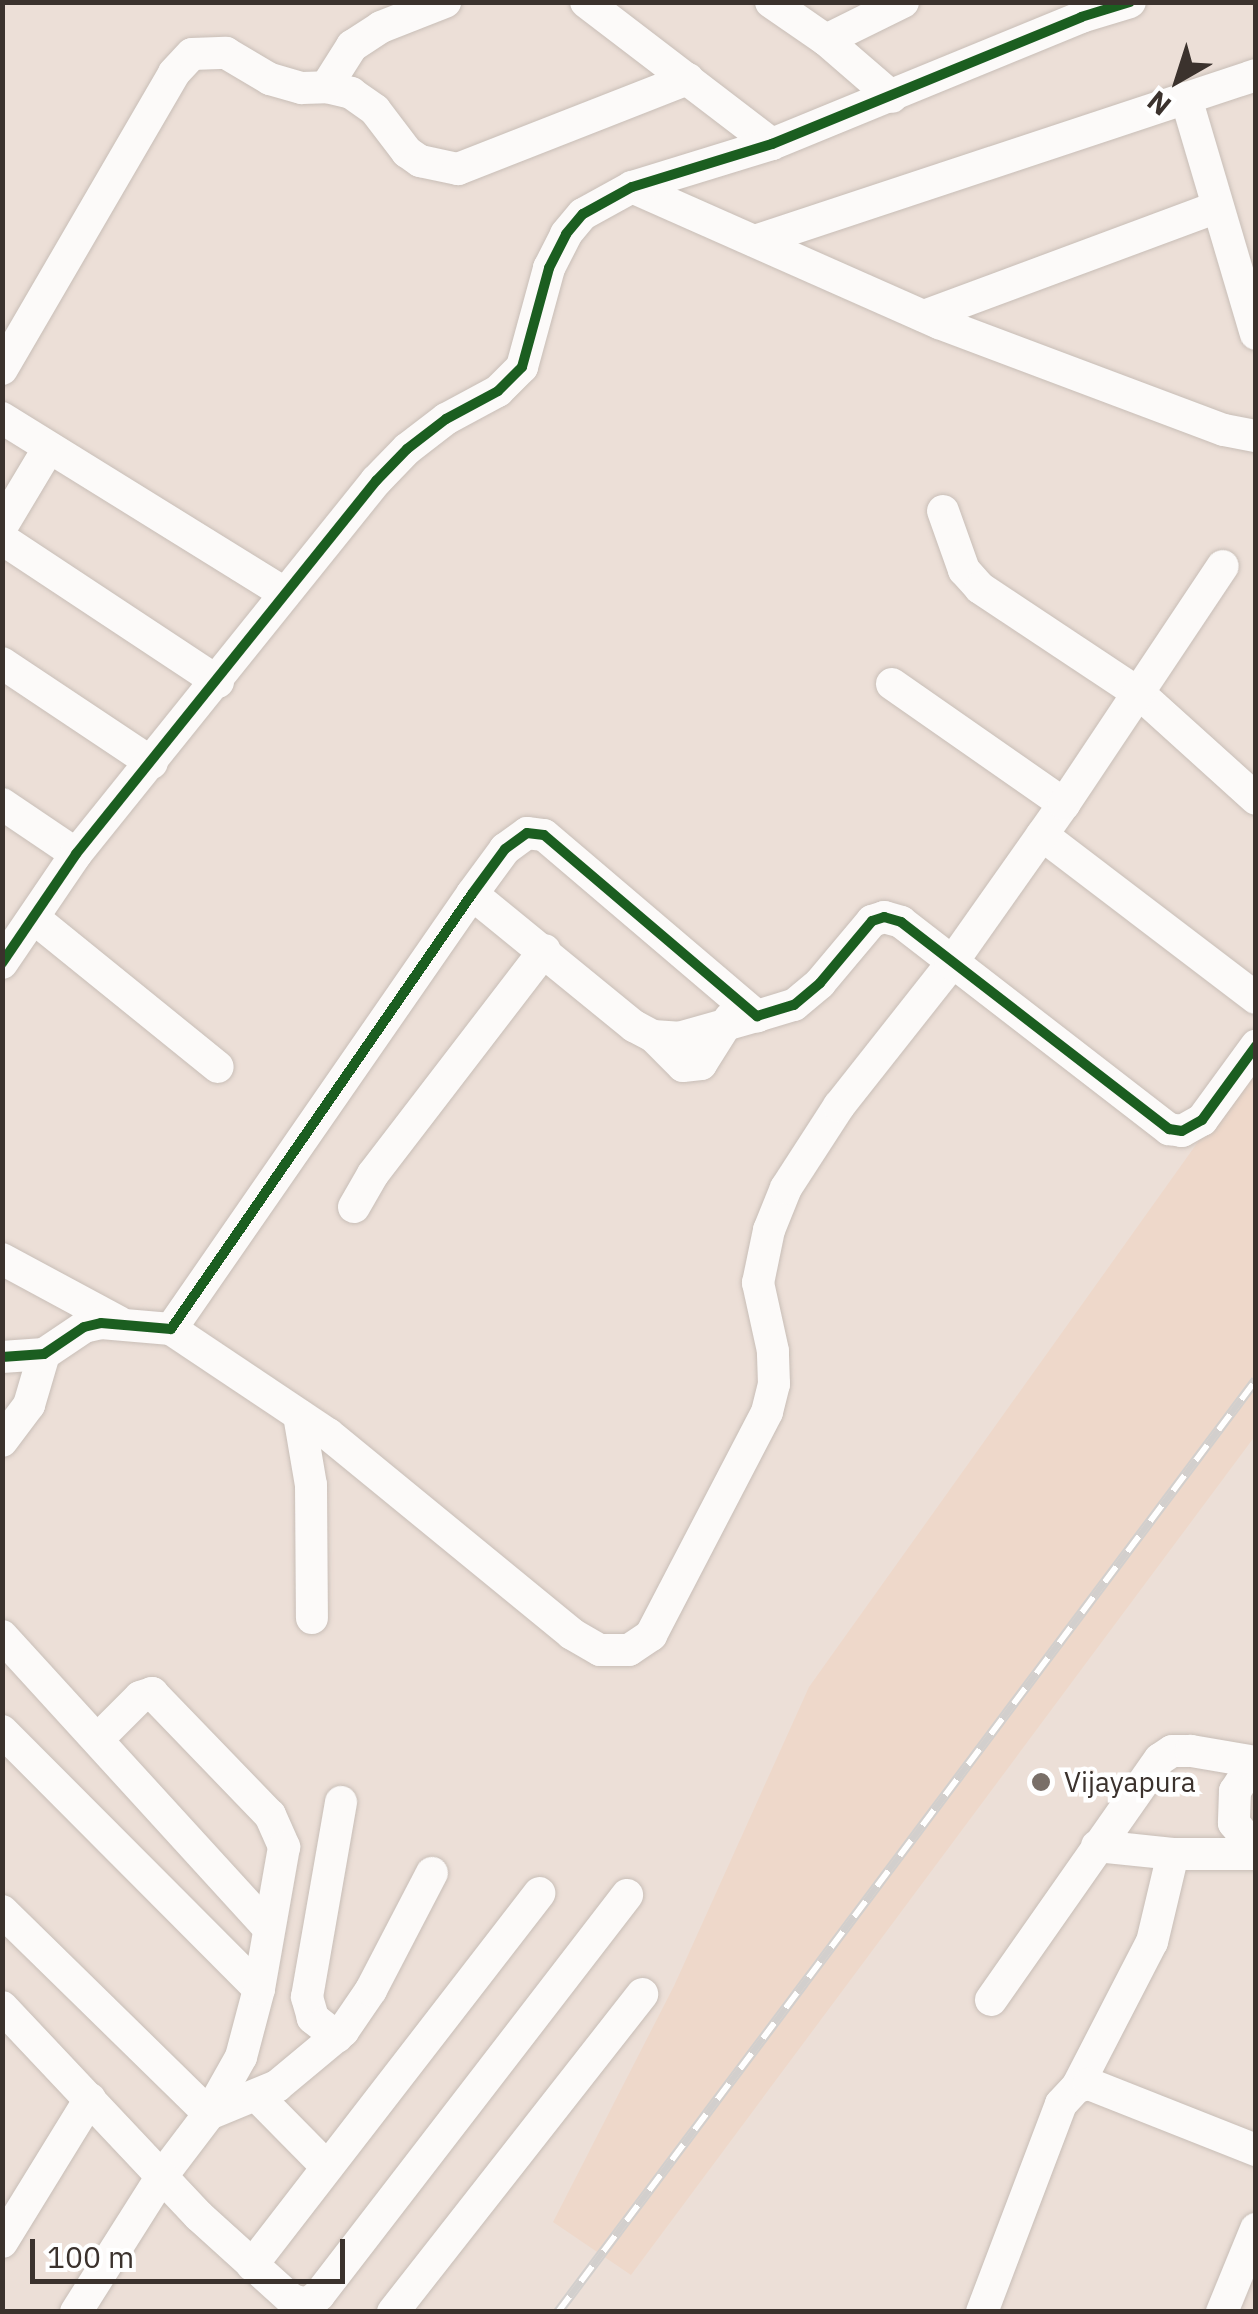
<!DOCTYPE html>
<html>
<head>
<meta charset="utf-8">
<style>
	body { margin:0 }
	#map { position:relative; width:1258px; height:2314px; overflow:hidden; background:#ecdfd7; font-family:"IBM Plex Sans",sans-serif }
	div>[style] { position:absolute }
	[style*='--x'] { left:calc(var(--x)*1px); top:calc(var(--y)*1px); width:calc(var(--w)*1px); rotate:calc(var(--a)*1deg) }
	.built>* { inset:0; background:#eed8ca }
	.roads { filter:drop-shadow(0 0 2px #c8beb7) drop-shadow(0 0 2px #c8beb7) }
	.minor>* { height:32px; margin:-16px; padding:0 16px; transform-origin:16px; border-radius:16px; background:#fcfaf9 }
	.rail>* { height:10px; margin-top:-5px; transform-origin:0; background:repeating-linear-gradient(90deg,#fff 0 19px,#d2cfcd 0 38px); box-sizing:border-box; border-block:2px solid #d2cfcd }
	.cycleway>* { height:10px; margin:-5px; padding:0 5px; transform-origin:5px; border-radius:5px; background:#1b5e20 }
	.dots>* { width:28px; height:28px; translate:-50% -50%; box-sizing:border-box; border:5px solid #fff; border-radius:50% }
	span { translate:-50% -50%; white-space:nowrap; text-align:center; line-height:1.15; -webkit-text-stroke:9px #fff; paint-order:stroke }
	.poi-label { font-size:28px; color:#3b322d }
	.left { translate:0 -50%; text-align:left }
	.frame { position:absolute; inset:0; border:5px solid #3b322d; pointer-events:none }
	.north { position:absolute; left:1128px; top:30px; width:100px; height:100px; -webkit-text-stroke:8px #fff; paint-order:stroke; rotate:219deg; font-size:28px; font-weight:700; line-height:40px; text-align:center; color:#3b322d }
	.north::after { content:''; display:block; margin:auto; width:35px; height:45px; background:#3b322d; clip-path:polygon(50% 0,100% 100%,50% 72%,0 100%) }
	.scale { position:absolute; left:30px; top:2239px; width:315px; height:45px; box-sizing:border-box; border:5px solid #3b322d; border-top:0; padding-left:12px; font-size:30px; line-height:35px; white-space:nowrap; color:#3b322d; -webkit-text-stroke:8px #fff; paint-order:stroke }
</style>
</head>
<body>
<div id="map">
	<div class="built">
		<div style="clip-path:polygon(1255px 1062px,1255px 1436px,631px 2275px,553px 2222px,674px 1986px,809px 1687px)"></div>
	</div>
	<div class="roads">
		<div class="minor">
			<div style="--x:586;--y:2;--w:234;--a:37.4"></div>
			<div style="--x:771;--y:2;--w:67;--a:34.6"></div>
			<div style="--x:826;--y:40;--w:87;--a:40.8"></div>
			<div style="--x:826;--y:40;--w:86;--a:-26.3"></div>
			<div style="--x:326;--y:87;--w:26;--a:13"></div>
			<div style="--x:351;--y:93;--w:29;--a:35"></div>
			<div style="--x:375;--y:110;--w:53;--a:52.7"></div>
			<div style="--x:407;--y:152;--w:16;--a:35"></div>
			<div style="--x:420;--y:161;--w:39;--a:12"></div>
			<div style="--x:458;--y:169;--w:247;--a:-21.4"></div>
			<div style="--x:1186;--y:98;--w:246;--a:73.5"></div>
			<div style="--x:632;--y:187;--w:336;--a:23.9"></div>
			<div style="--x:939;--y:323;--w:304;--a:20.6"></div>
			<div style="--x:1224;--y:430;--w:33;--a:11"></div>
			<div style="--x:755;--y:241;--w:528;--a:-18.33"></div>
			<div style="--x:924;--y:316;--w:313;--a:-20.4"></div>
			<div style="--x:2;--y:369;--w:342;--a:-59.8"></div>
			<div style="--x:174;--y:73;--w:26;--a:-47"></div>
			<div style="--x:192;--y:54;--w:34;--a:-2"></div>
			<div style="--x:226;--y:53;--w:51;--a:30.6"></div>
			<div style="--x:270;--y:79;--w:33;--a:16"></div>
			<div style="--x:302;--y:88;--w:24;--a:-2"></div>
			<div style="--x:326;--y:87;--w:49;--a:-57.6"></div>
			<div style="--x:352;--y:46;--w:35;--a:-33"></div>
			<div style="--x:381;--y:27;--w:69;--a:-21.3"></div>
			<div style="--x:2;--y:418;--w:331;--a:31.8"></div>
			<div style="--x:943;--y:511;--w:63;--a:70.4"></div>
			<div style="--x:964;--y:570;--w:24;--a:48"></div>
			<div style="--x:980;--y:588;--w:193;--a:33.6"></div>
			<div style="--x:1141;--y:695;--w:155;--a:42.1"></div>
			<div style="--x:2;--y:526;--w:90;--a:-59.1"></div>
			<div style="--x:2;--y:539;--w:259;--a:33.5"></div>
			<div style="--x:2;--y:663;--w:180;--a:33.7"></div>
			<div style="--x:892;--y:684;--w:210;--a:34.9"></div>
			<div style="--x:2;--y:804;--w:89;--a:34"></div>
			<div style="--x:1042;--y:835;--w:269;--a:37.3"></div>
			<div style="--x:472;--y:894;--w:209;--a:39.2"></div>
			<div style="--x:634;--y:1026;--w:21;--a:28"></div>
			<div style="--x:653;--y:1036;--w:26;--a:4"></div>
			<div style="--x:679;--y:1038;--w:81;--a:-15.8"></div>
			<div style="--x:35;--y:919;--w:235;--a:39"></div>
			<div style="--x:2;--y:963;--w:132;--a:-55.8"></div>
			<div style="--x:76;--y:854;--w:479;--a:-51.2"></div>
			<div style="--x:376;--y:481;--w:45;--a:-45.9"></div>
			<div style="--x:407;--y:449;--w:49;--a:-37.6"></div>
			<div style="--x:446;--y:419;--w:59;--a:-28.3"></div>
			<div style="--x:498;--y:391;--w:34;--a:-45"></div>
			<div style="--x:522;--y:367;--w:103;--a:-74.7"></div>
			<div style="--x:549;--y:268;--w:38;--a:-63"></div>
			<div style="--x:566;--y:234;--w:26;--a:-50"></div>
			<div style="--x:583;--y:214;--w:56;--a:-28.9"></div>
			<div style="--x:632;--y:187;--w:146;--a:-17.1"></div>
			<div style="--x:772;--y:144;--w:334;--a:-22.3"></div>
			<div style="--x:1081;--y:17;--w:51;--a:-17"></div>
			<div style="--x:653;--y:1036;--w:42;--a:45"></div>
			<div style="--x:683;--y:1066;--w:18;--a:-6"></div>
			<div style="--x:701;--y:1064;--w:54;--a:-57.8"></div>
			<div style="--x:354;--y:1207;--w:38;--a:-60"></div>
			<div style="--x:373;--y:1174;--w:282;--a:-52.5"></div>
			<div style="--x:2;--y:1259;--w:133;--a:28.3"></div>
			<div style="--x:171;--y:1329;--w:529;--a:-55.32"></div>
			<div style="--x:472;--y:894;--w:56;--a:-53.7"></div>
			<div style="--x:505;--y:849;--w:27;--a:-36"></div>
			<div style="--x:527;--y:833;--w:17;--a:7"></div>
			<div style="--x:544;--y:835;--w:280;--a:40.4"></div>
			<div style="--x:757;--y:1016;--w:39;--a:-17"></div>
			<div style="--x:794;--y:1005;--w:34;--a:-40"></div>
			<div style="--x:820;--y:983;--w:81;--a:-50"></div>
			<div style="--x:872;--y:921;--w:13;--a:-18"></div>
			<div style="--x:884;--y:917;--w:18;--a:16"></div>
			<div style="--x:901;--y:922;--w:339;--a:37.7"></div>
			<div style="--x:1169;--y:1129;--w:13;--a:9"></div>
			<div style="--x:1182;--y:1131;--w:23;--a:-29"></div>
			<div style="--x:1202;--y:1120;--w:92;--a:-53.9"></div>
			<div style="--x:2;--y:1357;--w:42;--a:-4.1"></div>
			<div style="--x:44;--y:1354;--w:48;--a:-34"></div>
			<div style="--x:84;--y:1327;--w:17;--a:-13"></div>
			<div style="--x:101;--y:1323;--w:70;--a:4.9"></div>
			<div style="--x:171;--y:1329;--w:189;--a:33.8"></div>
			<div style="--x:328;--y:1434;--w:315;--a:39.3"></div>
			<div style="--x:572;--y:1634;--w:32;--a:30"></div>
			<div style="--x:600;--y:1650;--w:29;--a:0"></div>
			<div style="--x:629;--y:1650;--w:27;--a:-34"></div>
			<div style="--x:651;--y:1635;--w:251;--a:-62.5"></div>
			<div style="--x:767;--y:1412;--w:29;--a:-76"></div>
			<div style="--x:774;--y:1384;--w:33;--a:-92"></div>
			<div style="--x:773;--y:1351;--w:70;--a:-102.4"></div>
			<div style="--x:758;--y:1283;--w:54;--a:-78.3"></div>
			<div style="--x:769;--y:1230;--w:45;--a:-68"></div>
			<div style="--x:786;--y:1188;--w:98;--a:-57.1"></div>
			<div style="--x:839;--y:1106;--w:181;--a:-51.7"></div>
			<div style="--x:951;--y:964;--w:196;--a:-54.8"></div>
			<div style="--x:1064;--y:804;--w:286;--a:-56.3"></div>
			<div style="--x:299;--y:1415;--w:71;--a:80.3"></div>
			<div style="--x:311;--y:1485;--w:133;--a:89.6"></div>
			<div style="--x:2;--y:1441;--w:45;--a:-53.1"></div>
			<div style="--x:29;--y:1405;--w:53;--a:-73.6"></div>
			<div style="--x:2;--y:1636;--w:396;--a:47.6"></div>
			<div style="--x:2;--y:1731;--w:364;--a:45.1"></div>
			<div style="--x:259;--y:1989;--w:70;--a:104.8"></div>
			<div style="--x:241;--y:2057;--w:65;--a:119.3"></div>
			<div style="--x:209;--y:2114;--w:78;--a:127.2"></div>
			<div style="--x:162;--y:2176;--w:161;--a:122.3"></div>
			<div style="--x:98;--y:1739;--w:59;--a:-45"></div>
			<div style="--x:140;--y:1697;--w:13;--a:-18"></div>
			<div style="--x:152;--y:1693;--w:170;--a:46"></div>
			<div style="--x:270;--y:1815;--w:35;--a:66"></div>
			<div style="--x:284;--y:1847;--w:144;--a:100"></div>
			<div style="--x:1254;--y:1762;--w:35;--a:123"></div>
			<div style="--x:1235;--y:1791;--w:32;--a:92"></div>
			<div style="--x:1234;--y:1823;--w:35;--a:51"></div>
			<div style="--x:1097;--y:1846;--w:76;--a:6"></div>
			<div style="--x:1173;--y:1854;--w:83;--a:0"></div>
			<div style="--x:2;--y:1911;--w:290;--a:44.4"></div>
			<div style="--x:209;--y:2114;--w:74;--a:-22.4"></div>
			<div style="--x:277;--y:2086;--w:86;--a:-39.8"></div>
			<div style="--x:343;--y:2031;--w:50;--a:-55.7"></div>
			<div style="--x:371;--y:1990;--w:132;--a:-62.5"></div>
			<div style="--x:991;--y:2000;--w:294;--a:-55"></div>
			<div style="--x:1160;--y:1759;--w:14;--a:-34"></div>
			<div style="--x:1172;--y:1751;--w:19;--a:0"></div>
			<div style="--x:1191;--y:1751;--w:66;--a:9.6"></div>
			<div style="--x:2;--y:2007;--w:287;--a:46.7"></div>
			<div style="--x:199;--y:2216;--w:125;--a:42.1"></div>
			<div style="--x:292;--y:2300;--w:16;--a:15"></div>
			<div style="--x:307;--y:2304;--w:15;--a:-37"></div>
			<div style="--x:319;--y:2295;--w:505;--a:-52.4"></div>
			<div style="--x:337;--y:2037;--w:31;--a:-142"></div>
			<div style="--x:313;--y:2018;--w:22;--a:-106"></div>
			<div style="--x:307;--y:1997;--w:198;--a:-80.1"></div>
			<div style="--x:1077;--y:2087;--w:163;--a:-62.7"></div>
			<div style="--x:1152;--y:1942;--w:90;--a:-76.6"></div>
			<div style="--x:258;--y:2097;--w:98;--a:45.4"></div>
			<div style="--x:2;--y:2242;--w:168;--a:-58.4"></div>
			<div style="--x:252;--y:2265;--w:470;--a:-52.3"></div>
			<div style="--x:393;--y:2312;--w:404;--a:-51.9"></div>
			<div style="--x:982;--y:2312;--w:222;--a:-69.2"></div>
			<div style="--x:1061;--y:2104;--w:23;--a:-47"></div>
			<div style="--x:1077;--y:2087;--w:12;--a:-14"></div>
			<div style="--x:1089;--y:2084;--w:180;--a:21.6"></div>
			<div style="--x:1222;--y:2312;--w:90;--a:-67.7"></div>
		</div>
	</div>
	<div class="rail">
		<div style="--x:558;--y:2312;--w:1164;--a:-53.17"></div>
	</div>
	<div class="cycleway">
		<div style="--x:2;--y:963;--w:132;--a:-55.8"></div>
		<div style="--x:76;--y:854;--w:479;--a:-51.2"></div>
		<div style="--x:376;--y:481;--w:45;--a:-45.9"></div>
		<div style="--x:407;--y:449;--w:49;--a:-37.6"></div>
		<div style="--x:446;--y:419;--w:59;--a:-28.3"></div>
		<div style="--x:498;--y:391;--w:34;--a:-45"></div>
		<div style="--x:522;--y:367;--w:103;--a:-74.7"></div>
		<div style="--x:549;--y:268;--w:38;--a:-63"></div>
		<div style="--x:566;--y:234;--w:26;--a:-50"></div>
		<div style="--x:583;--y:214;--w:56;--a:-28.9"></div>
		<div style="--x:632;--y:187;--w:146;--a:-17.1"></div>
		<div style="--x:772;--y:144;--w:334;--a:-22.3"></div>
		<div style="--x:1081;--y:17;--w:51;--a:-17"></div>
		<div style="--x:2;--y:1357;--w:42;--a:-4.1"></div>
		<div style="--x:44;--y:1354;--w:48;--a:-34"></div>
		<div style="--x:84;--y:1327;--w:17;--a:-13"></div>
		<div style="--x:101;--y:1323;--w:70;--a:4.9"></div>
		<div style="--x:171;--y:1329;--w:529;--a:-55.32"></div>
		<div style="--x:472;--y:894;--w:56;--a:-53.7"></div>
		<div style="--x:505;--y:849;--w:27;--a:-36"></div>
		<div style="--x:527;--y:833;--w:17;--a:7"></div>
		<div style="--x:544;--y:835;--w:280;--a:40.4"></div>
		<div style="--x:757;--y:1016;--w:39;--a:-17"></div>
		<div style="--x:794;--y:1005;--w:34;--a:-40"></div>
		<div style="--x:820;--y:983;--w:81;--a:-50"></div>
		<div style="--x:872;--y:921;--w:13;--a:-18"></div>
		<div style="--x:884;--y:917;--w:18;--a:16"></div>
		<div style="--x:901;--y:922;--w:339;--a:37.7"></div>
		<div style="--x:1169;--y:1129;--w:13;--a:9"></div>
		<div style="--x:1182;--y:1131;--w:23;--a:-29"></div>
		<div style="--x:1202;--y:1120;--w:92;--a:-53.9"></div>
	</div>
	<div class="dots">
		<div style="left:1041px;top:1782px;background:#796f68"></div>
	</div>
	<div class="poi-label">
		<span class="left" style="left:1064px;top:1782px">Vijayapura</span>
	</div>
	<div class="frame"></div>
	<div class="north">N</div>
	<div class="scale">100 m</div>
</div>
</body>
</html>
